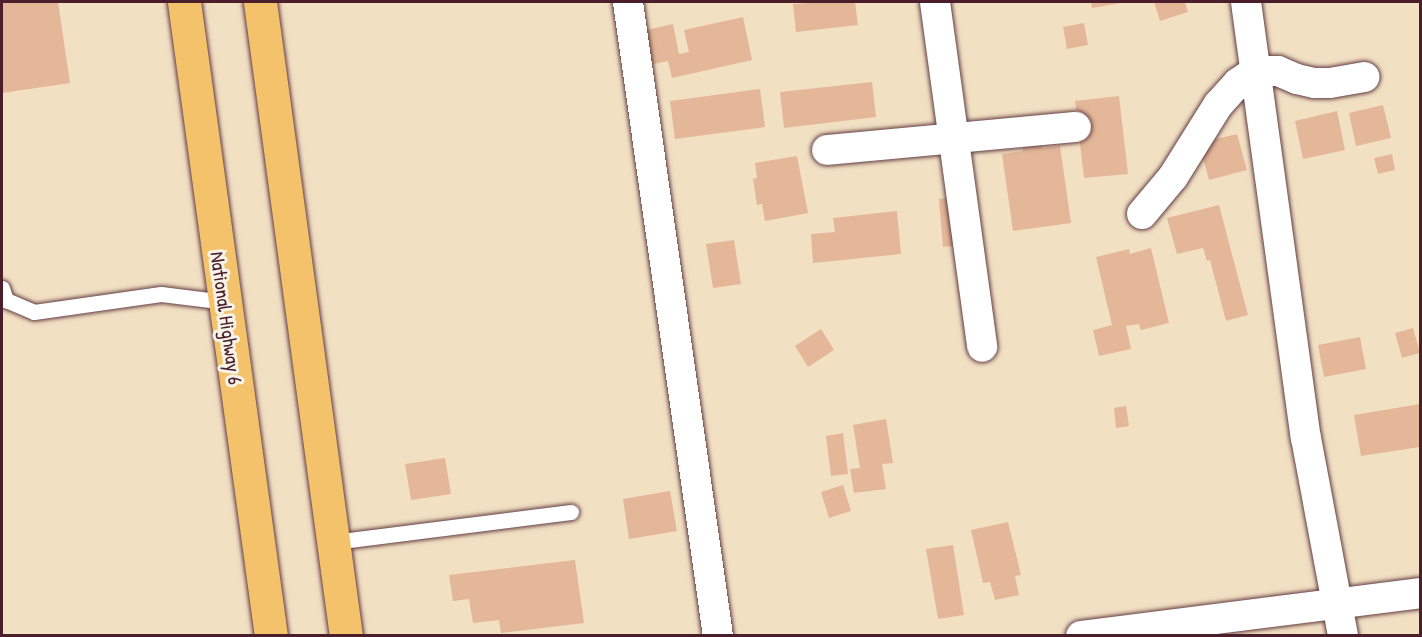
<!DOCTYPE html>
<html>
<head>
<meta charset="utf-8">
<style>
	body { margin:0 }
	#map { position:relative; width:1422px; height:637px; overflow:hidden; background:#f2e0c3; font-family:"Patrick Hand",sans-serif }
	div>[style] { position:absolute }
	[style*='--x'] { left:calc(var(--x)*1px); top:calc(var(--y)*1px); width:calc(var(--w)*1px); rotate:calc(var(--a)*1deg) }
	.building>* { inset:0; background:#e3b797 }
	.roads { filter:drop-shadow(0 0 2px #633c42) drop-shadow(0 0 2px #633c42) }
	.lane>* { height:15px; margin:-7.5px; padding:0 7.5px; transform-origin:7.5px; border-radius:7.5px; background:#fff }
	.street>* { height:30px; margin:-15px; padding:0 15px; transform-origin:15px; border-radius:15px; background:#fff }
	.highway>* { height:33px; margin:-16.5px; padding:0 16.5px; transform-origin:16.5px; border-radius:16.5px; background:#f3c26a }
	span { translate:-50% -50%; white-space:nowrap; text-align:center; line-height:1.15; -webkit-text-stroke:6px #f7f3e8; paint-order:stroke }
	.street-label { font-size:20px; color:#4a1f2b }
	.frame { position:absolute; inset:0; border:3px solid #4a1f2b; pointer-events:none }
</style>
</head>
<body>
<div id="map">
	<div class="building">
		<div style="clip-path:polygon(2px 2px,58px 2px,70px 83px,2px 93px)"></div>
		<div style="clip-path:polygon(822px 2px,855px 2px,858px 25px,796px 32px,793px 4px)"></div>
		<div style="clip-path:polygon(1091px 2px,1121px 2px,1121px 3px,1092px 8px)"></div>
		<div style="clip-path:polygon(1154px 2px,1185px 2px,1188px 12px,1160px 21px)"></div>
		<div style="clip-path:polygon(743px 17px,752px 60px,672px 78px,668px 61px,645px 66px,637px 32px,673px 24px,679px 54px,689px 52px,684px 30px)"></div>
		<div style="clip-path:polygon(1084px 23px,1088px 45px,1067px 49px,1063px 27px)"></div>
		<div style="clip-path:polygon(872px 82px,876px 117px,784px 128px,780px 92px)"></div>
		<div style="clip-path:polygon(760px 89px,765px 127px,675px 139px,670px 101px)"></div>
		<div style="clip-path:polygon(1119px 96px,1128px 174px,1084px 178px,1075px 101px)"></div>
		<div style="clip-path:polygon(1383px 105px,1391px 138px,1356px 146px,1349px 113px)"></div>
		<div style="clip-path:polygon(1337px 111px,1345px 150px,1303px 159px,1295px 121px)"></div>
		<div style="clip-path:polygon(1237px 134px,1247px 170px,1209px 180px,1199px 143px)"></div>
		<div style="clip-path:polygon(1041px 138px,1042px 148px,1060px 146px,1071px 223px,1013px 231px,1002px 154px,1023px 151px,1022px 140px)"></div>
		<div style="clip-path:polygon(1392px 154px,1395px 170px,1378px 174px,1374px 158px)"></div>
		<div style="clip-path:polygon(797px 156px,808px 213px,765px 221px,762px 204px,757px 205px,753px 179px,757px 178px,755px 163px)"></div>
		<div style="clip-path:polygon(949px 198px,953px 246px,943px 247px,939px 199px)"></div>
		<div style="clip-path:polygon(1219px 205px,1248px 315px,1226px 321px,1210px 260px,1207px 261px,1203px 248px,1177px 254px,1167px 218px)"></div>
		<div style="clip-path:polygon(897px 211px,901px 254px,813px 263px,811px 234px,835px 232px,833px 218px)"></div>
		<div style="clip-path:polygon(734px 240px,741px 284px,713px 288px,706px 244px)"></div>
		<div style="clip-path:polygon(1151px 248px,1169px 323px,1141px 330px,1139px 324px,1126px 326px,1131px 349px,1099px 356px,1093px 330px,1112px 325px,1096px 257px,1129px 249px,1130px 254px)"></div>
		<div style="clip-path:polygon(1413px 328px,1420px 353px,1402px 358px,1395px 333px)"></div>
		<div style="clip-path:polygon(821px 329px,834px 350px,808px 367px,795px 346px)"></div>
		<div style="clip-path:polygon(1360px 337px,1366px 369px,1324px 377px,1318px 345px)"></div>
		<div style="clip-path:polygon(1420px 404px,1420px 447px,1361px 456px,1354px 415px)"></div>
		<div style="clip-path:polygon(1126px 406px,1129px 426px,1116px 428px,1114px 408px)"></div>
		<div style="clip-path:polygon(886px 419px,893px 463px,882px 464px,886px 489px,854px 493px,850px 469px,860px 468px,853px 425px)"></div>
		<div style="clip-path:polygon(843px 433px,848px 474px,831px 476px,826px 436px)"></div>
		<div style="clip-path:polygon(445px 458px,451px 494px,411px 500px,405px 464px)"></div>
		<div style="clip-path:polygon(843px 485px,851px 511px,829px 518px,821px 492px)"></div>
		<div style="clip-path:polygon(670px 491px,677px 531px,629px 539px,623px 499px)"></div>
		<div style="clip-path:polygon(1008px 522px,1021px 575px,1015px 576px,1019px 595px,995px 600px,990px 582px,983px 583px,971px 530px)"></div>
		<div style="clip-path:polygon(953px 545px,964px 615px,938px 619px,926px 549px)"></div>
		<div style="clip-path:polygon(575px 560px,584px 623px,501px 633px,499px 620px,473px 623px,469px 599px,453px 601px,449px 575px)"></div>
	</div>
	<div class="roads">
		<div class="lane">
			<div style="--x:2;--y:288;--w:13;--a:72"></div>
			<div style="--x:6;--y:300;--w:30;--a:23"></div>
			<div style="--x:34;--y:312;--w:128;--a:-8.1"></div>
			<div style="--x:161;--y:294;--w:64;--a:7.1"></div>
			<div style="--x:333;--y:542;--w:240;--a:-7.2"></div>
		</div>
		<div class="street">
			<div style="--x:628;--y:2;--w:640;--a:81.92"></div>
			<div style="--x:935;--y:2;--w:348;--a:82.2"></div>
			<div style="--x:1246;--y:2;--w:440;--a:82.2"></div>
			<div style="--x:1306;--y:438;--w:201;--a:79.4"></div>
			<div style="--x:827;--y:150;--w:250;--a:-5.3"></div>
			<div style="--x:1142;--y:214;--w:48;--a:-50"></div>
			<div style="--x:1173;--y:177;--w:85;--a:-58"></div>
			<div style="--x:1218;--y:105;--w:30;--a:-48"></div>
			<div style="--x:1238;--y:83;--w:21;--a:-35"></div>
			<div style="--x:1255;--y:71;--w:23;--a:0"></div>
			<div style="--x:1278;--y:71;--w:21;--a:23"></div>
			<div style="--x:1297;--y:79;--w:18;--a:13"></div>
			<div style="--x:1315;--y:83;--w:15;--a:0"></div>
			<div style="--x:1330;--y:83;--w:35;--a:-10"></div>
			<div style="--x:1081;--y:636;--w:342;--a:-7.2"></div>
		</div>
		<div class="highway">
			<div style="--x:184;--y:2;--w:640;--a:82.19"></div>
			<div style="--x:260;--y:2;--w:640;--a:82.28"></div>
		</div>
	</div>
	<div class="street-label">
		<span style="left:227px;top:318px;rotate:82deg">National Highway 6</span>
	</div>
	<div class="frame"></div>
</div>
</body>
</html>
